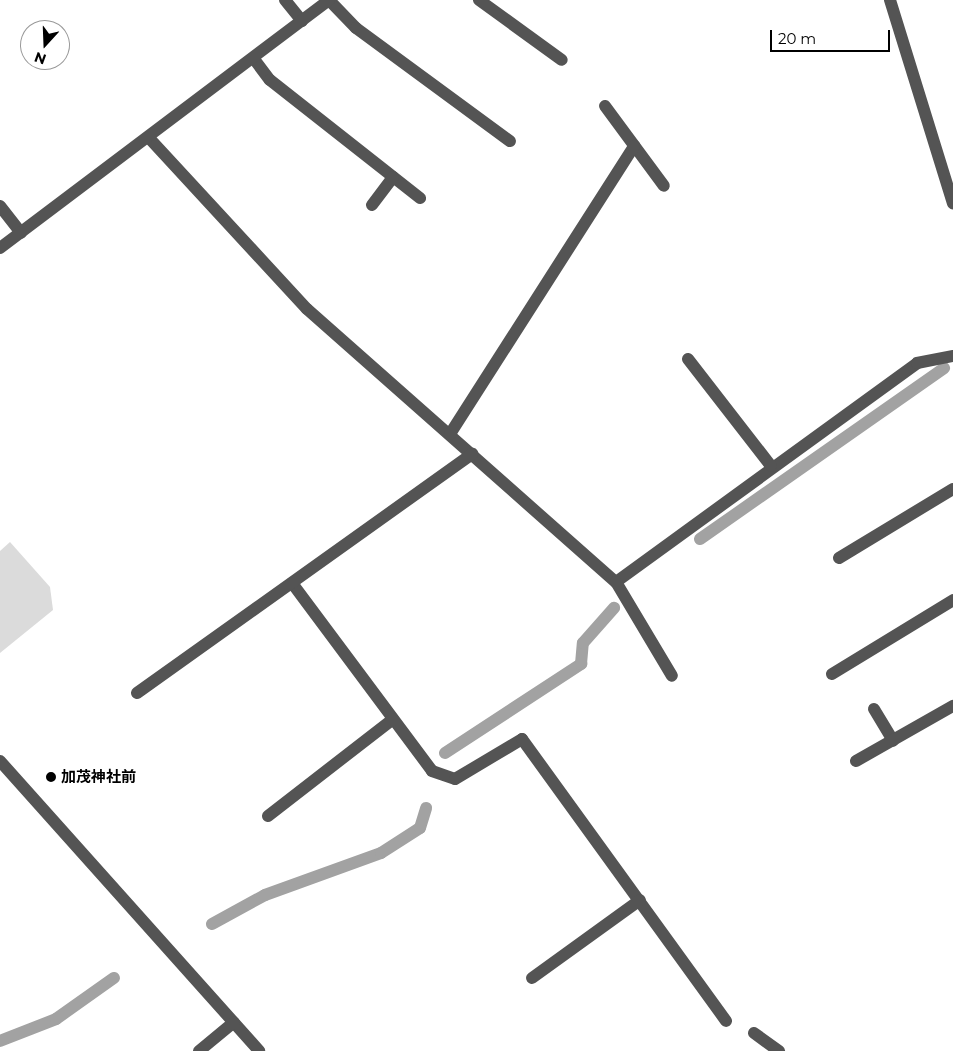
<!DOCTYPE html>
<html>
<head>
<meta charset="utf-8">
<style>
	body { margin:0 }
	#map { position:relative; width:953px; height:1051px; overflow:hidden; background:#fff; font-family:Montserrat,"Noto Sans JP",sans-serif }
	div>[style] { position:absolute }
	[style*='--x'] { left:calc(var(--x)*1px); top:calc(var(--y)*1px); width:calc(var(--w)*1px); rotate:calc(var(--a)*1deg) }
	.green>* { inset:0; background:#dbdbdb }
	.stream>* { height:12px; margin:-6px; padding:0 6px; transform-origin:6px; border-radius:6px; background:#a2a2a2 }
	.minor>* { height:12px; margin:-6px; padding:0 6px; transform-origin:6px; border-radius:6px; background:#545454 }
	.dots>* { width:14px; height:14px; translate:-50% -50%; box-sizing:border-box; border:2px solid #fff; border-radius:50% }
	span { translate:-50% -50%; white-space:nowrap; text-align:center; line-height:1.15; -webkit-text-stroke:4px #fff; paint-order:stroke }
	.poi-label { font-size:15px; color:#000; font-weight:700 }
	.left { translate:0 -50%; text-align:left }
	.north { position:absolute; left:20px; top:20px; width:50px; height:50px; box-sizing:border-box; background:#fff; border:1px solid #999; border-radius:50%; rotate:200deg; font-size:14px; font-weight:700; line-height:20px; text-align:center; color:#000 }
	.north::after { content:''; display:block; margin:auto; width:18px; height:22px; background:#000; clip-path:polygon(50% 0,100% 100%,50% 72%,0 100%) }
	.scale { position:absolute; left:770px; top:30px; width:120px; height:22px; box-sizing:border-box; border:2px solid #000; border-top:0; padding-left:6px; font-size:15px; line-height:18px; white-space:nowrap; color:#000; -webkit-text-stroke:4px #fff; paint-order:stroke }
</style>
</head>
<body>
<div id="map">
	<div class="green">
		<div style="clip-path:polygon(10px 542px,50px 587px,53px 610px,0 653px,0 551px)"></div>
	</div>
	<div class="stream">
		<div style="--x:700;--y:539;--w:298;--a:-35"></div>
		<div style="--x:445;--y:753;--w:163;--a:-33.2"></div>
		<div style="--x:581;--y:664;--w:21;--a:-85"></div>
		<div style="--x:583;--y:643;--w:47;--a:-48.5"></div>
		<div style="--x:212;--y:924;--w:60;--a:-28.7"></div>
		<div style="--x:265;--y:895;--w:123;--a:-19.9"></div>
		<div style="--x:381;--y:853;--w:46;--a:-32.7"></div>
		<div style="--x:420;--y:828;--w:21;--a:-73"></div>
		<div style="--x:0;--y:1041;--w:60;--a:-21.4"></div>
		<div style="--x:56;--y:1019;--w:71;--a:-35.3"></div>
	</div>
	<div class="minor">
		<div style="--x:285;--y:0;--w:27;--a:51"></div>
		<div style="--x:329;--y:0;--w:39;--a:46"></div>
		<div style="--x:356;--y:28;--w:191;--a:36.3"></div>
		<div style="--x:479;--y:0;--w:102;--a:35.9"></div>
		<div style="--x:890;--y:0;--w:213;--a:72.8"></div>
		<div style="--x:254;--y:59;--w:26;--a:53"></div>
		<div style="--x:270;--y:80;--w:191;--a:38.2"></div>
		<div style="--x:605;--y:106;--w:99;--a:53.6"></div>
		<div style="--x:150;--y:139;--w:231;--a:47.3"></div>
		<div style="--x:307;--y:309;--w:412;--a:41.5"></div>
		<div style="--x:616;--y:582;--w:372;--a:-36"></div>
		<div style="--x:917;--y:363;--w:37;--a:-11"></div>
		<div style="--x:372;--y:205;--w:35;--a:-53"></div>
		<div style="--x:0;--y:206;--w:34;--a:52"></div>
		<div style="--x:0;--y:248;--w:412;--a:-37"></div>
		<div style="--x:688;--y:359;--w:135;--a:52.2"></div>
		<div style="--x:450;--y:434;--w:342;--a:-57.4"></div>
		<div style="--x:839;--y:558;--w:133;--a:-31.2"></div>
		<div style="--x:616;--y:582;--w:109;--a:59.2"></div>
		<div style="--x:292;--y:583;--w:234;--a:53.3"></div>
		<div style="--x:432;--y:771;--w:24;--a:19"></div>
		<div style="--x:455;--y:779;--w:78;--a:-30.8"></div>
		<div style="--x:522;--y:739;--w:348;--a:54.1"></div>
		<div style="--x:832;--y:674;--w:142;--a:-31.4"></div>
		<div style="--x:137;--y:693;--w:412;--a:-35.5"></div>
		<div style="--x:874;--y:709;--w:37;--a:59"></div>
		<div style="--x:0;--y:761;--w:389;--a:48.2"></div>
		<div style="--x:856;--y:761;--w:112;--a:-29.6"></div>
		<div style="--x:268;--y:816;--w:158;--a:-37.8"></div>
		<div style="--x:532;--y:978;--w:133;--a:-35.8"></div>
		<div style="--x:754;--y:1033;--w:31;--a:36"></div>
		<div style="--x:199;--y:1051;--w:45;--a:-39.6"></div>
	</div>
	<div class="dots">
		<div style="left:51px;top:777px;background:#000"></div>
	</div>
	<div class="poi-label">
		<span class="left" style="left:61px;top:777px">加茂神社前</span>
	</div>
	<div class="north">N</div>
	<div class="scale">20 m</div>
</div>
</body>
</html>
